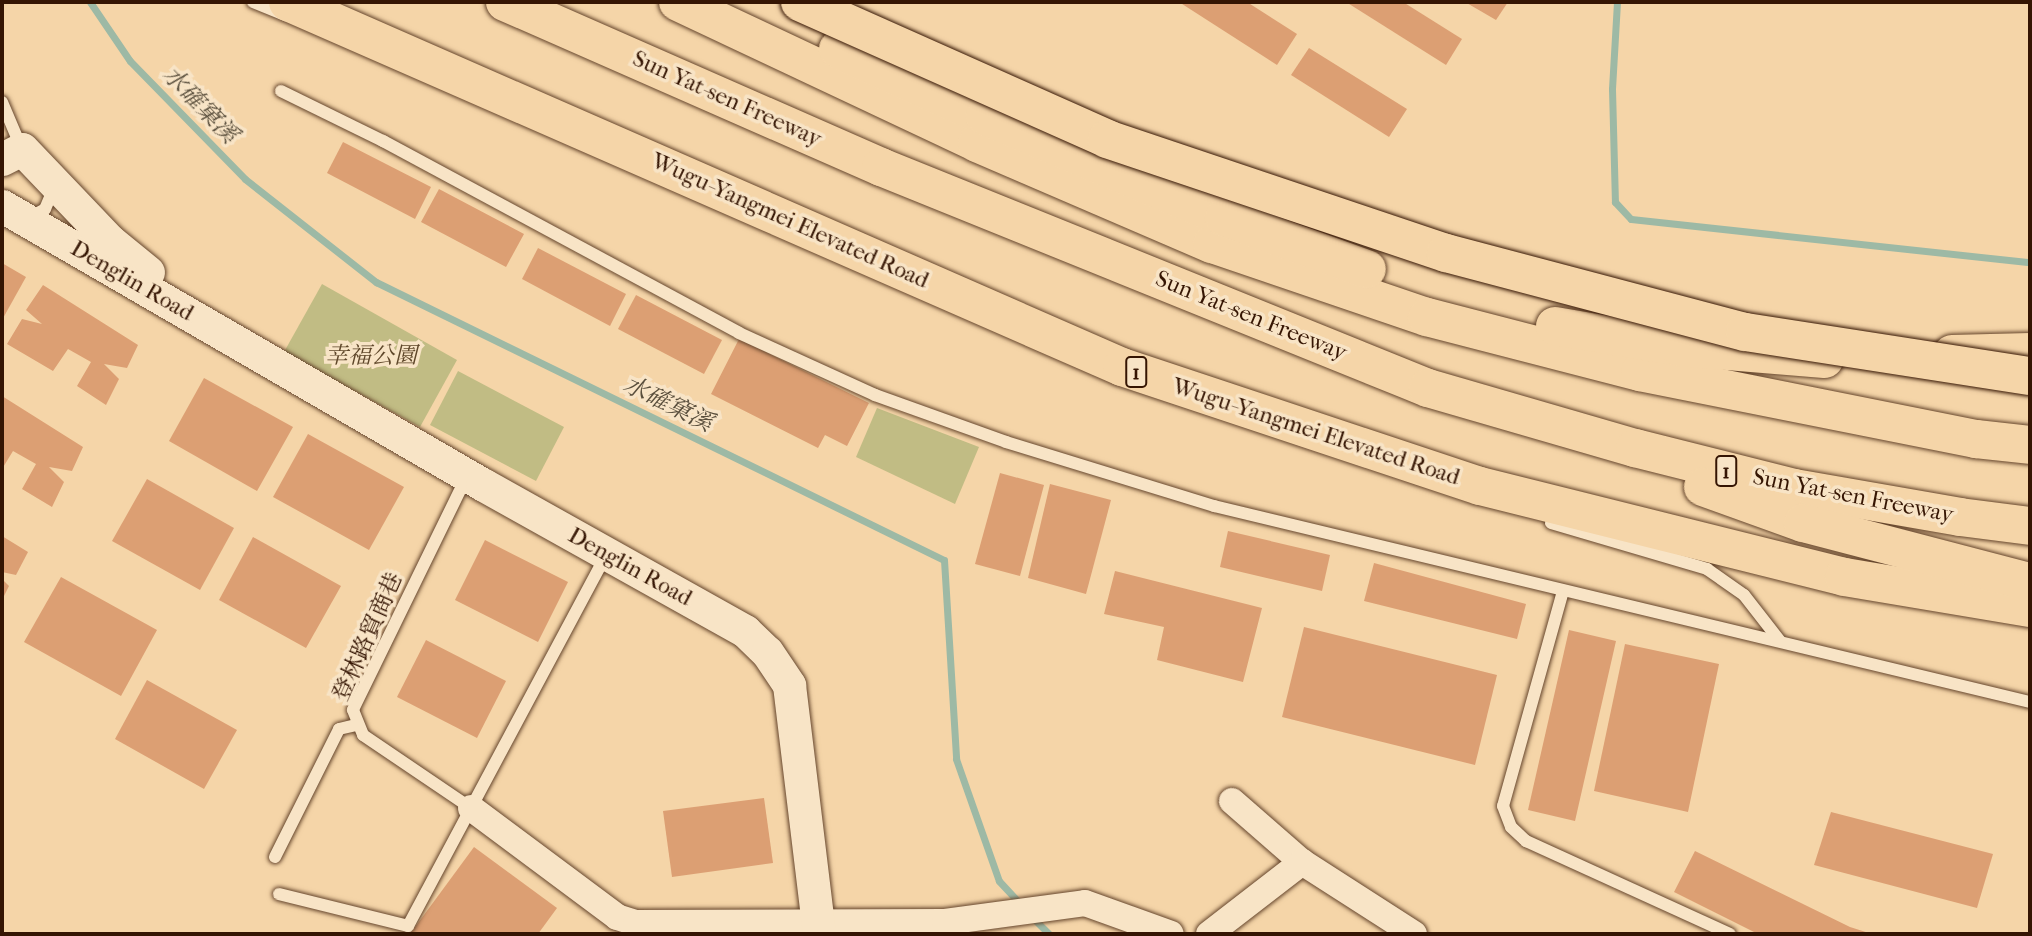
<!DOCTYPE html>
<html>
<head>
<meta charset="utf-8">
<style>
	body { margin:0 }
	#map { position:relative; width:2032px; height:936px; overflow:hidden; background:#f5d5a8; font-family:"IM FELL French Canon","Noto Serif TC",serif }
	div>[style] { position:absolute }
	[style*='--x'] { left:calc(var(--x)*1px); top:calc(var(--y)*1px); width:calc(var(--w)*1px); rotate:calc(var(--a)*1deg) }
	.green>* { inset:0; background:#c1bc84 }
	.stream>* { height:7px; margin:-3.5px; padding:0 3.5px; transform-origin:3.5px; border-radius:3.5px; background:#9db9a5 }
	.building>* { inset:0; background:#dc9f73 }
	.roads { filter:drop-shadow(0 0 2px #65452c) drop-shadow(0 0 2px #65452c) }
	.service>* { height:12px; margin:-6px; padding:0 6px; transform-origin:6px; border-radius:6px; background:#f8e4c6 }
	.minor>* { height:26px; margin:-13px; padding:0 13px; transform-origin:13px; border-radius:13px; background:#f8e4c6 }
	.tertiary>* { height:33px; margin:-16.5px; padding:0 16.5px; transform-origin:16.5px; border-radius:16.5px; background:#f8e4c6 }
	.motorway>* { height:38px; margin:-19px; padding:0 19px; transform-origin:19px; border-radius:19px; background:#f5d5a8 }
	.bridges { filter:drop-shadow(0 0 2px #351503) drop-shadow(0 0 2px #351503) }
	.motorway-bridge>* { height:38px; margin:-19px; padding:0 19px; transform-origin:19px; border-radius:19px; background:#f5d5a8 }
	span { translate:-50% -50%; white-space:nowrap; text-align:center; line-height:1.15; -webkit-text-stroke:7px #f8e4c6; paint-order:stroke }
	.shield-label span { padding:2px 5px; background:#f8e4c6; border:2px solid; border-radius:5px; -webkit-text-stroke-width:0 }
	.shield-label { font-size:21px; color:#351503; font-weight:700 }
	.street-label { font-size:23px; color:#351503 }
	.park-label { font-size:23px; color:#5f472a; font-style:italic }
	.water-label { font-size:24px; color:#594e3c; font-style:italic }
	.frame { position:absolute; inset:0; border:4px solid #351503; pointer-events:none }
</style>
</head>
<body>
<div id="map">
	<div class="green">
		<div style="clip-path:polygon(322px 284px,457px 360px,420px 427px,284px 352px)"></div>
		<div style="clip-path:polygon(458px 371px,564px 427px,536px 481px,430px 425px)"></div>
		<div style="clip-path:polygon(877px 408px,979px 447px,955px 504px,856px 457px)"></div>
	</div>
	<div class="stream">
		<div style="--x:90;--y:2;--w:71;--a:55.9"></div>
		<div style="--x:130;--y:61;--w:165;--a:45.7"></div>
		<div style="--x:245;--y:179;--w:167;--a:38.2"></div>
		<div style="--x:376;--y:282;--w:632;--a:26.08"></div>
		<div style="--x:944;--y:560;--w:199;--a:86.5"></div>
		<div style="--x:956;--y:759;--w:129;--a:70.6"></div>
		<div style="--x:999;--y:881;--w:34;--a:47"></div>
		<div style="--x:1617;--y:2;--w:87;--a:93.3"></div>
		<div style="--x:1612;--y:89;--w:113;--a:88.5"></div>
		<div style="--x:1615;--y:202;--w:23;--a:47"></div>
		<div style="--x:1631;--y:219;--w:401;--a:6.2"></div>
		<div style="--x:1032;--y:917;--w:24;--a:45"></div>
	</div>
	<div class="building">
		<div style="clip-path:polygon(1179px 2px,1247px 2px,1297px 34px,1277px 65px)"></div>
		<div style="clip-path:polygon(1346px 2px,1403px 2px,1462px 39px,1446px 65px)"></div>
		<div style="clip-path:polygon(1465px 2px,1508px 2px,1496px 20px)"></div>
		<div style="clip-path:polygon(1309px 48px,1407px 109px,1389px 137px,1291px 75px)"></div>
		<div style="clip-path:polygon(343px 142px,431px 187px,415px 219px,327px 173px)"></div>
		<div style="clip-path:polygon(439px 189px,524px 234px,506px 267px,421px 222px)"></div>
		<div style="clip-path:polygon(538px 248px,626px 294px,610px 326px,522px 279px)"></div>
		<div style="clip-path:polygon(2px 263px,26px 277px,2px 320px)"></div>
		<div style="clip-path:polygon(43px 285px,138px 345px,127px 368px,104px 364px,119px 379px,106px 405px,77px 386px,91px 362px,68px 349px,53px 371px,7px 344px,22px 319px,42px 324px,26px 310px)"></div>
		<div style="clip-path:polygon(636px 295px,722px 340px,704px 374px,618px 329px)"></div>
		<div style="clip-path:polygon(739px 339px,869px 403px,847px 446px,825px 435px,818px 448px,711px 394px)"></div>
		<div style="clip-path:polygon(204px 378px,293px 427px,257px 491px,169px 441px)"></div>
		<div style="clip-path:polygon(2px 396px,83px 447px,72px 471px,49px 467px,64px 482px,52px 507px,22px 489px,36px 464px,13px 451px,2px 469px)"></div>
		<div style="clip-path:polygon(308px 434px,404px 487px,369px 550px,273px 497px)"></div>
		<div style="clip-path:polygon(1000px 473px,1044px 485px,1020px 576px,975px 564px)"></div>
		<div style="clip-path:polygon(147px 479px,234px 528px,200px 590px,112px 541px)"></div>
		<div style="clip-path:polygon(1050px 484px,1111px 500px,1086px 594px,1028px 578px)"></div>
		<div style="clip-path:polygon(1228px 531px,1330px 555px,1322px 591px,1220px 567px)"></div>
		<div style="clip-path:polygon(2px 536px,28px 552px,16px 575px,2px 572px)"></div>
		<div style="clip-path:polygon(253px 537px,341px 586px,306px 648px,219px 600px)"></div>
		<div style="clip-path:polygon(485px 540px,568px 582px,538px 642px,455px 600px)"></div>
		<div style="clip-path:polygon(1374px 563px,1526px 604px,1517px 639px,1364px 601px)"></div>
		<div style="clip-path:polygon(1115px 571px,1262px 608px,1243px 682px,1157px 660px,1164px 627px,1104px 614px)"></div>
		<div style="clip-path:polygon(61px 577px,157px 630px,121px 696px,24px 642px)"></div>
		<div style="clip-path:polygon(2px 579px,9px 586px,2px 600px)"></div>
		<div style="clip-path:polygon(1304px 627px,1497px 675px,1475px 765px,1282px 717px)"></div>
		<div style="clip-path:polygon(1569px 630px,1616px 641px,1575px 821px,1528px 810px)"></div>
		<div style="clip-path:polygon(426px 640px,506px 681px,477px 738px,397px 697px)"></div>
		<div style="clip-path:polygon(1625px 644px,1719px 664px,1688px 812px,1594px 791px)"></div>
		<div style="clip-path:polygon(147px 680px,237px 730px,204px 789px,115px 739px)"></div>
		<div style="clip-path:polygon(764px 798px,773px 863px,672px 877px,663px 811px)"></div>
		<div style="clip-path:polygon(1831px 812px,1993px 854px,1977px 908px,1814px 865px)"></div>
		<div style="clip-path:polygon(474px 847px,557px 908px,538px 934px,410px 934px)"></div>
		<div style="clip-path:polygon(1695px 851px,1850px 927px,1872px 934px,1758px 934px,1674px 892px)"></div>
	</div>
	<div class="roads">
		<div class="service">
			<div style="--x:253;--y:2;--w:35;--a:22"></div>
			<div style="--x:281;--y:91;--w:114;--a:26.1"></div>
			<div style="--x:383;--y:141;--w:404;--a:28.3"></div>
			<div style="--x:739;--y:333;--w:149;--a:24.5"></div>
			<div style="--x:875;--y:395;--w:139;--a:19.7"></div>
			<div style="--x:1006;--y:442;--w:218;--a:17.1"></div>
			<div style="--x:1214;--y:506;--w:839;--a:13.51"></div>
			<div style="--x:2;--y:102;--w:49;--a:67.1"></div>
			<div style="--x:29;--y:218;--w:18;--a:-29"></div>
			<div style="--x:45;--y:209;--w:23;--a:-67"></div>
			<div style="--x:466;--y:478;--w:258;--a:116"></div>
			<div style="--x:353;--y:710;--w:27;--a:68"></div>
			<div style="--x:363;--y:735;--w:130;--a:34.1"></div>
			<div style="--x:1551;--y:523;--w:163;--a:16.4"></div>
			<div style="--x:1707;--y:569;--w:45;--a:35.1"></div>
			<div style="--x:1744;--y:595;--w:58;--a:52"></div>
			<div style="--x:1563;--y:591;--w:223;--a:105.6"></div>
			<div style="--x:1503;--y:806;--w:22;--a:69"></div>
			<div style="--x:1511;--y:827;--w:21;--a:43"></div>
			<div style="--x:1526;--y:841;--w:224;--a:24.5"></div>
			<div style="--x:275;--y:857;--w:143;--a:-63.4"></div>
			<div style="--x:339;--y:729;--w:18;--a:-13"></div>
			<div style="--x:279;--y:894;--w:133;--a:13.9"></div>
			<div style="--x:408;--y:926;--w:422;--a:-61.9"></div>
		</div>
		<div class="minor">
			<div style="--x:1232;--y:801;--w:93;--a:41.1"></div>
			<div style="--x:1302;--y:862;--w:133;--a:32.7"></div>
			<div style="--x:471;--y:808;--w:182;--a:36.7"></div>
			<div style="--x:617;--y:917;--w:20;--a:18"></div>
			<div style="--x:636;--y:923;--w:309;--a:-0.2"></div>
			<div style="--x:945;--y:922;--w:141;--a:-7.7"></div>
			<div style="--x:1085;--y:903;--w:91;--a:19.8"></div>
			<div style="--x:1209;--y:934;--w:118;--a:-37.7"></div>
		</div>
		<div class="tertiary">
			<div style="--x:2;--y:159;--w:22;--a:-27"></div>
			<div style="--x:22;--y:149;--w:127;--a:46.3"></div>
			<div style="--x:110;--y:241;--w:49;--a:39.2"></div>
			<div style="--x:2;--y:206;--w:555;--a:30.08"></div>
			<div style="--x:482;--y:484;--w:301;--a:29.2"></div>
			<div style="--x:745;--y:631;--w:30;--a:44"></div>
			<div style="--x:767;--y:652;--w:40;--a:56"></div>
			<div style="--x:789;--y:685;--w:251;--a:83.1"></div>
		</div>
		<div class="motorway">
			<div style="--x:288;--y:2;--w:910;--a:23.64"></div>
			<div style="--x:1122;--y:367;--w:377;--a:18.4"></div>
			<div style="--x:1480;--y:486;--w:375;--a:14"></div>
			<div style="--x:1844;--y:577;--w:189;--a:9.5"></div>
			<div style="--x:505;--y:2;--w:411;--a:23.7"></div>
			<div style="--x:881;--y:167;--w:590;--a:22"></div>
			<div style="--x:1428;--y:388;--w:216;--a:16.2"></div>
			<div style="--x:1635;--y:448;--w:164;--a:14.1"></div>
			<div style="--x:1794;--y:488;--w:169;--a:9.9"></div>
			<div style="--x:1960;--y:517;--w:71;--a:7.3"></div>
			<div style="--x:678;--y:2;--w:331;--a:25.2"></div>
			<div style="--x:977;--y:143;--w:256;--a:23.3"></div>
			<div style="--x:1212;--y:244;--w:227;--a:18.8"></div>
			<div style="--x:1427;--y:317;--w:220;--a:14.5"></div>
			<div style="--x:1640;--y:372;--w:343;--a:11.3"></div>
			<div style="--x:1976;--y:439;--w:54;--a:6.3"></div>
			<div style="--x:838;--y:49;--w:162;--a:24.5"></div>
			<div style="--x:985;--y:116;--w:259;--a:22.9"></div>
			<div style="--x:1224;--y:217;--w:152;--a:20"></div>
			<div style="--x:1555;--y:326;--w:126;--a:9.6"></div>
			<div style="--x:1679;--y:347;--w:146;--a:4.7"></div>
			<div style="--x:1952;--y:354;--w:78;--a:-1.5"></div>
			<div style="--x:1703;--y:487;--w:106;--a:19.8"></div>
			<div style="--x:1803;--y:523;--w:235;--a:14.6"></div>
		</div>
	</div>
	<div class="bridges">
		<div class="motorway-bridge">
			<div style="--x:800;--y:2;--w:336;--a:24"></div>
			<div style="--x:1107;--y:139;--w:358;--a:18.6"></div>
			<div style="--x:1446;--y:253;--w:309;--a:14.8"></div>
			<div style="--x:1745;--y:332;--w:288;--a:8.8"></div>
		</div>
	</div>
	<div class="shield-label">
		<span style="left:1136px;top:372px">1</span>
		<span style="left:1726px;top:471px">1</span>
	</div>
	<div class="street-label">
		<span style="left:727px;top:99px;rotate:24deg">Sun Yat-sen Freeway</span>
		<span style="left:790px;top:221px;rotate:24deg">Wugu-Yangmei Elevated Road</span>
		<span style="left:132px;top:281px;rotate:30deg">Denglin Road</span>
		<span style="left:1251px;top:316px;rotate:22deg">Sun Yat-sen Freeway</span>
		<span style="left:1316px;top:432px;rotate:18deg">Wugu-Yangmei Elevated Road</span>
		<span style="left:1853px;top:496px;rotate:11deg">Sun Yat-sen Freeway</span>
		<span style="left:630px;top:567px;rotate:29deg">Denglin Road</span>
		<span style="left:368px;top:637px;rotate:-66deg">登林路貿商巷</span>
	</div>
	<div class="park-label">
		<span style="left:371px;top:356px">幸福公園</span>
	</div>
	<div class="water-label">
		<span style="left:200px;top:105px;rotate:46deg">水確窠溪</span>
		<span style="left:668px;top:404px;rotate:26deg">水確窠溪</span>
	</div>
	<div class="frame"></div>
</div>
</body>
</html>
